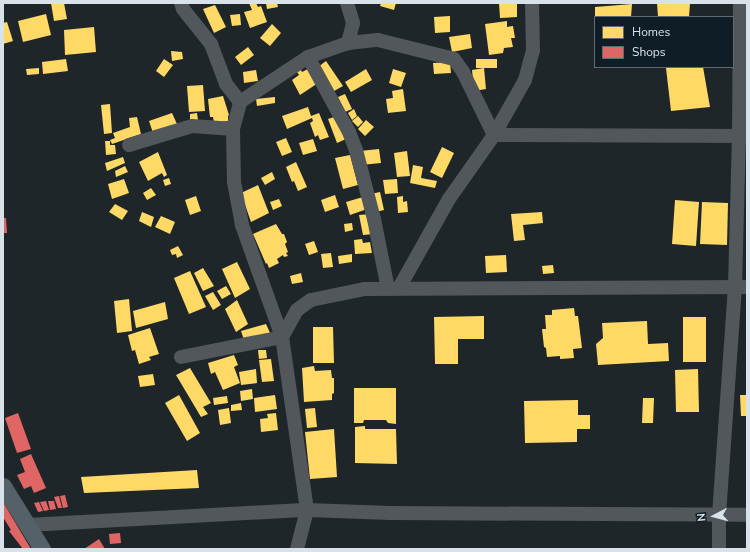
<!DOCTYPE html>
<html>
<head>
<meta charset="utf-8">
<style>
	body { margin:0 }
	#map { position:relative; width:750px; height:552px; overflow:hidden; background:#1e262a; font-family:"Nunito Sans",sans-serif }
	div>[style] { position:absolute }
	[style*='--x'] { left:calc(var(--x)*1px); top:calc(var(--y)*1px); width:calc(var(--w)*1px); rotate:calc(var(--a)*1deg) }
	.homes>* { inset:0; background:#ffd966 }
	.shops>* { inset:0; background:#e06666 }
	.minor>* { height:14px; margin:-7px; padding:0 7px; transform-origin:7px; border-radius:7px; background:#51575a }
	.major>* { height:17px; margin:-8.5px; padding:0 8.5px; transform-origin:8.5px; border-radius:8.5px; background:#546166 }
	span { translate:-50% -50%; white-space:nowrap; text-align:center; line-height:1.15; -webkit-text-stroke:4px #0f1e26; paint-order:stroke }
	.frame { position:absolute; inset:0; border:4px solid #d8e2e8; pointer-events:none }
	.legend { position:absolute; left:594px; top:16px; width:140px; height:52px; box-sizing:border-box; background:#0f1e26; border:1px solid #5f6c74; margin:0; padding:5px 7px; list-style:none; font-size:12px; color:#d8e2e8 }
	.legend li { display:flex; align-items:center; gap:8px; height:20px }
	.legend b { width:20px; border:1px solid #5f6c74 }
	.north { position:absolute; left:694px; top:496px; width:40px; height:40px; -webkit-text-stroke:3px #0f1e26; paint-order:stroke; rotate:264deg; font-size:11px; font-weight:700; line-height:16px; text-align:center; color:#d8e2e8 }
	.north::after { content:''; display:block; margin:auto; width:14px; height:18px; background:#d8e2e8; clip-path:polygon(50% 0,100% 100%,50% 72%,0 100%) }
</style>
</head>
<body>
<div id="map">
	<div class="homes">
		<div style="clip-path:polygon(51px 3px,64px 3px,67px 19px,54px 21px)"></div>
		<div style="clip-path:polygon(249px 3px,256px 3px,258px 7px,261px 6px,267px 22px,250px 28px,244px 12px,252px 10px)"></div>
		<div style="clip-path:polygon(266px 3px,277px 3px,278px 7px,267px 9px)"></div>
		<div style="clip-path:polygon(381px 3px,396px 3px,394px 10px,380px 6px)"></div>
		<div style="clip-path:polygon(499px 3px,517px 3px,517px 17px,500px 18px)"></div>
		<div style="clip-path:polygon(657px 3px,690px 3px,689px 17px,658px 17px)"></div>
		<div style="clip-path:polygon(632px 4px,631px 17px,595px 17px,595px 7px)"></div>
		<div style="clip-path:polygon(215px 5px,226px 27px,214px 33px,203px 9px)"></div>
		<div style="clip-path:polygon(46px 14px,51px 35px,23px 42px,18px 21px)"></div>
		<div style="clip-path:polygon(240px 14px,241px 25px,232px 26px,230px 15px)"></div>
		<div style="clip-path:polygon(450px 16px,450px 32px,435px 33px,434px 17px)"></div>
		<div style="clip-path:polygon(507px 21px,507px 27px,513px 26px,515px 38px,511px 38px,513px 47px,504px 48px,503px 53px,489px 55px,485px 24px)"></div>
		<div style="clip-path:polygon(7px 22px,13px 41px,3px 44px,3px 23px)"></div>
		<div style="clip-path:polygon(272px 24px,281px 33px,270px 46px,260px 38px)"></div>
		<div style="clip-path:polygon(94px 27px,96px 52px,65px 55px,64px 30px)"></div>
		<div style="clip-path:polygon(470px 34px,472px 48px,452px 52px,449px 37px)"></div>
		<div style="clip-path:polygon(248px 47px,254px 55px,241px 65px,235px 57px)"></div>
		<div style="clip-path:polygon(171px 51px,182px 52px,183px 59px,172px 61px)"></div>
		<div style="clip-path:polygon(66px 59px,68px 71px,43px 74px,42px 62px)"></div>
		<div style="clip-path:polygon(164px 59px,173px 65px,164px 77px,156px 71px)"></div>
		<div style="clip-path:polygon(476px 59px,497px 59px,497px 68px,476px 68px)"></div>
		<div style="clip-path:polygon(326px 61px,343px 86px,334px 91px,318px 67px)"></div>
		<div style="clip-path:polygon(450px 62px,451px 73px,434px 74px,433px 63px)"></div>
		<div style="clip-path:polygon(683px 67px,703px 67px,710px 107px,671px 111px,666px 68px)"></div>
		<div style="clip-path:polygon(39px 68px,39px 74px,27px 75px,26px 69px)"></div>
		<div style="clip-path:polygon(310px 68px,318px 83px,300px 95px,292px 80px,299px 75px,297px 72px,301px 70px,302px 72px)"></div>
		<div style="clip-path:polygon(484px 68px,486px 89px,474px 91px,472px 70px)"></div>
		<div style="clip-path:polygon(366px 69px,372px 80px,351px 92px,345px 82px)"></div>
		<div style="clip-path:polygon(393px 69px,406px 73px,401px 87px,389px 83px)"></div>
		<div style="clip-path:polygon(256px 70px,258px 81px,244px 83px,243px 72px)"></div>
		<div style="clip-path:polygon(203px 85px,205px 111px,189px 112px,187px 86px)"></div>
		<div style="clip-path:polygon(403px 89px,406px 111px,388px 113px,386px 99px,393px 98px,392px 91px)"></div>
		<div style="clip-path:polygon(345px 94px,352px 109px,345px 112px,338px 97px)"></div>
		<div style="clip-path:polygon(223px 96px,229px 115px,228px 116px,228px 121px,214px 123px,213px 117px,210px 117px,208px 99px)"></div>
		<div style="clip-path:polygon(275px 97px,275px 103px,257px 106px,256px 99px)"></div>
		<div style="clip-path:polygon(110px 104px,112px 133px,104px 134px,101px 105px)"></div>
		<div style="clip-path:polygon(308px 107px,311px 116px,319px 113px,329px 137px,320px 140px,318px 135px,315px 137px,310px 123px,313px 121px,312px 118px,287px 129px,282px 116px)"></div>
		<div style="clip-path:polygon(354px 109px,357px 116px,352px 120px,348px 113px)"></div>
		<div style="clip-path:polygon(172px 113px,177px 124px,153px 133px,149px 121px)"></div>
		<div style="clip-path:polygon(197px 113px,198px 120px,190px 120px,190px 114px)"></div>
		<div style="clip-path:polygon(337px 116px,346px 139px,337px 143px,328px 119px)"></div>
		<div style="clip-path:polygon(358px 116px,363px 122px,358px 127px,352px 121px)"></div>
		<div style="clip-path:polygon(137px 117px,141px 134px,112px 144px,110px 140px,115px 138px,113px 133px,130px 127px,129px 118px)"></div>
		<div style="clip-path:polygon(366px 120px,374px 127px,365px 136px,358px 129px)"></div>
		<div style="clip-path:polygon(286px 138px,292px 152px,282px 156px,276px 142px)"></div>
		<div style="clip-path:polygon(313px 139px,317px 151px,303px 155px,299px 143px)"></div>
		<div style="clip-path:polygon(105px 141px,110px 141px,110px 145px,115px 145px,116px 154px,106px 155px)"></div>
		<div style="clip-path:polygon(442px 147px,454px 153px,442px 178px,430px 172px)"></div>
		<div style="clip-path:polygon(379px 149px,381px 163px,361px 165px,360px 151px)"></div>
		<div style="clip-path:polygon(407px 151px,410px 176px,397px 177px,394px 153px)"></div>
		<div style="clip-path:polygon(158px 152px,167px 175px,164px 177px,162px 173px,148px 181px,139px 162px)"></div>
		<div style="clip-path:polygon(350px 155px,358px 185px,343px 189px,335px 158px)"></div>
		<div style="clip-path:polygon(123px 157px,125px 163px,107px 171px,105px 163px)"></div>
		<div style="clip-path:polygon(296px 162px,307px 187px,298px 191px,294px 181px,292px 182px,286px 167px)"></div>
		<div style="clip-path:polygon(413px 165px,423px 167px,421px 178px,437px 181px,435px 188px,410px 183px)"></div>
		<div style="clip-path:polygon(125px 166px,128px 172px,116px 177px,115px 171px)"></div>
		<div style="clip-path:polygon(272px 172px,275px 179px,265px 185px,261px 178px)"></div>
		<div style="clip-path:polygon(169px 178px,171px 184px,165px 186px,163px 180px)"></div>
		<div style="clip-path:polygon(124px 179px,129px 193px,112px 199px,108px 184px)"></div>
		<div style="clip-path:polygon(397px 179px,398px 193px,385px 194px,383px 180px)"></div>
		<div style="clip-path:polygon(258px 185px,269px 213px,251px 222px,241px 193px)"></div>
		<div style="clip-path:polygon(151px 188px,156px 195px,147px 200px,143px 193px)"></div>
		<div style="clip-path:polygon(380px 192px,384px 210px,376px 212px,371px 194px)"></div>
		<div style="clip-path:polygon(335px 195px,339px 207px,325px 212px,321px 200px)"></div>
		<div style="clip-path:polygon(196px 196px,201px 211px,190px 215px,185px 200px)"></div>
		<div style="clip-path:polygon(403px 196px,403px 202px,407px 201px,408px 212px,398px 213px,397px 197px)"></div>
		<div style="clip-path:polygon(363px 197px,367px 209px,350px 215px,346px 202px)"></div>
		<div style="clip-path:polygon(279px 199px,282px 206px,273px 210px,270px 202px)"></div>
		<div style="clip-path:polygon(675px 200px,699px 202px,696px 246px,672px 244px)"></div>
		<div style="clip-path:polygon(702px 202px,728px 203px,727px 245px,700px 244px)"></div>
		<div style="clip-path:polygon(115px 204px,128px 211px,122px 220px,109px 212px)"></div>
		<div style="clip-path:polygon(142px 212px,154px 217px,151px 227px,139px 221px)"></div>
		<div style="clip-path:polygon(542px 212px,543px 223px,523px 225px,525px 240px,514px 241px,511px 214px)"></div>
		<div style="clip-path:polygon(370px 214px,374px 234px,363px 235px,359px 215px)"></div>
		<div style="clip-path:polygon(161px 216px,175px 222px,170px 234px,155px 227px)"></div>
		<div style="clip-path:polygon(352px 223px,353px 230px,345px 232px,344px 224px)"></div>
		<div style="clip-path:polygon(276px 224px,282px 234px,284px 234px,287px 242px,285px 244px,288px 252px,286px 253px,288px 256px,284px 257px,283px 255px,277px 259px,279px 263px,269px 268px,267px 263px,266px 264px,253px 234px)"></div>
		<div style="clip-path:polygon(362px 239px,363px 243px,370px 242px,372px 253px,355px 254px,354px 240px)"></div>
		<div style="clip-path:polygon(314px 241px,318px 252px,309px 255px,305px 244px)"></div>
		<div style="clip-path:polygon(178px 246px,183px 255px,177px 258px,176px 254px,172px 255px,170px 250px)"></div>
		<div style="clip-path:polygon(331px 253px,333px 267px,323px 268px,321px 254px)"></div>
		<div style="clip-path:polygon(352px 254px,352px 262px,339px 264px,338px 256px)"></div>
		<div style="clip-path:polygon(506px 255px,507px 272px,486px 273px,485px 256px)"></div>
		<div style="clip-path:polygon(237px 262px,250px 289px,235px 298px,222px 269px)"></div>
		<div style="clip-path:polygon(553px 265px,554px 273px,543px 274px,542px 266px)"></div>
		<div style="clip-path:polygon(203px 268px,214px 286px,203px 291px,194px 273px)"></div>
		<div style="clip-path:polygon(190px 271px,206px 307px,189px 314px,174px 278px)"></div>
		<div style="clip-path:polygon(301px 273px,303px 282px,292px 284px,290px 276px)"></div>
		<div style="clip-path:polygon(226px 286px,231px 294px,222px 299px,217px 291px)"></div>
		<div style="clip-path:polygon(213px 292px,221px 305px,213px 310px,205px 296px)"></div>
		<div style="clip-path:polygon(129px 299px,132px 331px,117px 333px,114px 301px)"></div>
		<div style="clip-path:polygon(237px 300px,248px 324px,236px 332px,225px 309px)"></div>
		<div style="clip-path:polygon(165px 302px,168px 319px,136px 328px,133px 311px)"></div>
		<div style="clip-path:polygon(574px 308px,575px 316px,578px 316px,582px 348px,573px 349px,574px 358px,560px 359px,560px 356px,547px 357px,546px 348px,544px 347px,542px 329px,546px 329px,545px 315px,552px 315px,552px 310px)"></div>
		<div style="clip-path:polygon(484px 316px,484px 339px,458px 339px,458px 364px,435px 364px,434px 317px)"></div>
		<div style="clip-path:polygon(683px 317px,706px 317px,706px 362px,683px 362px)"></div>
		<div style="clip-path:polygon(647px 321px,648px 344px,668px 343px,669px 361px,598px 365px,596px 344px,603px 338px,602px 323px)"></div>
		<div style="clip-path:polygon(266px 324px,271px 335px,245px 343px,241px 331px)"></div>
		<div style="clip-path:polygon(313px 327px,333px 327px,334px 363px,313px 363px)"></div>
		<div style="clip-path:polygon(150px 328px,159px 354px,149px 357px,151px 360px,139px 364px,135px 350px,132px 351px,128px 335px)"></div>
		<div style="clip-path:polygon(258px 350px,266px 350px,267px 358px,259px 359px)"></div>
		<div style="clip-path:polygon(234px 355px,238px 365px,234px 367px,240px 383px,223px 390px,215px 372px,211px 374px,208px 363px)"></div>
		<div style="clip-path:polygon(271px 359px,274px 381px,262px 382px,259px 360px)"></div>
		<div style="clip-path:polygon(314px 366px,315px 371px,331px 370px,332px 378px,334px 378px,334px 393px,332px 394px,332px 400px,304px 402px,302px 368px)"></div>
		<div style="clip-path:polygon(190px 368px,211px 403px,203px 407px,208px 414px,201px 417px,176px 375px)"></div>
		<div style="clip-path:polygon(256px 369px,257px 383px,241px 385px,239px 372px)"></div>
		<div style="clip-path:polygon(698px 369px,699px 412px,676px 412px,675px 370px)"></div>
		<div style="clip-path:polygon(153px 374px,155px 385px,140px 387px,138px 376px)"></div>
		<div style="clip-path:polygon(354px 388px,396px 388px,396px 424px,388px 423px,386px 420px,364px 420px,363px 423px,354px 423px)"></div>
		<div style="clip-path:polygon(252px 389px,253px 399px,241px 401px,240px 391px)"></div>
		<div style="clip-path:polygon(179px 395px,200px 433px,187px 441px,165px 403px)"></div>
		<div style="clip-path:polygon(275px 395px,277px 409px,255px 412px,254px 398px)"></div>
		<div style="clip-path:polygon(740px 395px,747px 395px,747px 416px,741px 416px)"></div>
		<div style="clip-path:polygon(227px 396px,228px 403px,214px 405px,213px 398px)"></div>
		<div style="clip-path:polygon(643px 398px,654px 398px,653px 423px,642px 423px)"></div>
		<div style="clip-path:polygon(578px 400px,578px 415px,590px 415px,590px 429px,577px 429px,577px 442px,525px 443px,524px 401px)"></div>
		<div style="clip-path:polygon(241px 403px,242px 410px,231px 411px,231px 405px)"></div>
		<div style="clip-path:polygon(229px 408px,231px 423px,220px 425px,218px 410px)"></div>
		<div style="clip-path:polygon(315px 408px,317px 427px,307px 428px,305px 409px)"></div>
		<div style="clip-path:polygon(276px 413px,278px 430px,261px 432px,260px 419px,268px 418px,267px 414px)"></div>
		<div style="clip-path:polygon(365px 426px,365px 429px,396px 429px,397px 464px,355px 463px,355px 427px)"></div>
		<div style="clip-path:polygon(334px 429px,337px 477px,310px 479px,305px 432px)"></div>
		<div style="clip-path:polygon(197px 470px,199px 488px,84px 493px,81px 477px)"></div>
	</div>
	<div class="shops">
		<div style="clip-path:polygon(3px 218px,6px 218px,7px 233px,3px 233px)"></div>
		<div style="clip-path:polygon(18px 413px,31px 449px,17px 453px,5px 418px)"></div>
		<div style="clip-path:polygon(31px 454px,46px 488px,34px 493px,31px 486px,24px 489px,17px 475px,25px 472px,20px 459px)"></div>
		<div style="clip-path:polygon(65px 495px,68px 507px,63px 508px,60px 496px)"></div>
		<div style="clip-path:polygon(59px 496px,62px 508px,58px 508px,54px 497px)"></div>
		<div style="clip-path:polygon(46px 501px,49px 510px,44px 511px,40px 502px)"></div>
		<div style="clip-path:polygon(48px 501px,54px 501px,56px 509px,50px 510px)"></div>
		<div style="clip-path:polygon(3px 502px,31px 549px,23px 549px,9px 531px,11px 530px,3px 517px)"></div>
		<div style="clip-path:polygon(39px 502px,43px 511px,38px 512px,34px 503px)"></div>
		<div style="clip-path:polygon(120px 533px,121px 543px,110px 544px,109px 534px)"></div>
		<div style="clip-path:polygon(99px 539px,105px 549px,84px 549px)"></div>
	</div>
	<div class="minor">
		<div style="--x:181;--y:3;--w:6;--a:72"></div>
		<div style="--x:183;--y:9;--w:45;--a:51.3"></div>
		<div style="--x:211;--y:44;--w:43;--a:69.4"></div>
		<div style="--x:226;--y:84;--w:23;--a:52"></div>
		<div style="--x:347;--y:3;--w:21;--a:73"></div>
		<div style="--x:353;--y:23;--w:21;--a:104"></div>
		<div style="--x:308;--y:57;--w:85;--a:61.3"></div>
		<div style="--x:349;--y:132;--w:19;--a:69"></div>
		<div style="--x:356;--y:150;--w:71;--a:75.4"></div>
		<div style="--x:374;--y:219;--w:71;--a:78.7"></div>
		<div style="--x:129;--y:145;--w:66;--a:-16.8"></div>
		<div style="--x:192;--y:126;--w:41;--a:4.2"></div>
		<div style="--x:399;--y:288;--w:102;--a:-60.7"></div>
		<div style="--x:449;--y:199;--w:78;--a:-54.9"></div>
		<div style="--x:494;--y:135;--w:63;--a:-60.6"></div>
		<div style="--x:525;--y:80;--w:30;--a:-75"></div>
		<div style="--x:533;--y:51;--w:48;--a:-91.2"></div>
		<div style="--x:181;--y:357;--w:103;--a:-11.2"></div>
		<div style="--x:282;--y:337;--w:31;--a:-61"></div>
		<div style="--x:297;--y:310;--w:17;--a:-36"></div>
		<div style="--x:311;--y:300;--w:54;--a:-11.7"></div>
		<div style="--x:364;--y:289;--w:383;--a:-0.3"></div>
		<div style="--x:27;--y:525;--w:280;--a:-3.1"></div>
		<div style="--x:307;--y:510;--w:83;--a:2.1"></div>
		<div style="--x:390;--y:513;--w:357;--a:0.3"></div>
		<div style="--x:297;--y:549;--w:40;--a:-75.6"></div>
		<div style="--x:307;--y:510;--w:175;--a:-98.2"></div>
		<div style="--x:282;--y:337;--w:119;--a:-109.7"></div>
		<div style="--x:242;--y:225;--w:44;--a:-100.5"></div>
		<div style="--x:234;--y:182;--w:53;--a:-91.1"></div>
		<div style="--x:233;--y:129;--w:28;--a:-75"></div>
		<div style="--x:240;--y:102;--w:82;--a:-33.5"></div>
		<div style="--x:308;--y:57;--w:42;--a:-19.3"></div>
		<div style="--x:348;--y:43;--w:30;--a:-6"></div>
		<div style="--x:378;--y:40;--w:78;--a:14"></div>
		<div style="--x:454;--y:59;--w:16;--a:55"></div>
		<div style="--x:463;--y:72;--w:70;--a:63.8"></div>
		<div style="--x:494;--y:135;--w:253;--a:0.2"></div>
		<div style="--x:719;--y:549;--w:34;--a:-90"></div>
		<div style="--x:719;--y:515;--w:229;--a:-86"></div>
		<div style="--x:735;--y:287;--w:151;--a:-88.5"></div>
		<div style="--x:739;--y:136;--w:133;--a:-89.6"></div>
	</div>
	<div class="major">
		<div style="--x:3;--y:486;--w:74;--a:58.2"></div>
	</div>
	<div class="frame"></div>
	<ul class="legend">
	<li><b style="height:11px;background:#ffd966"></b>Homes</li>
	<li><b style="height:11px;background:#e06666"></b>Shops</li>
	</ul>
	<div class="north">N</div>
</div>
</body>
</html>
